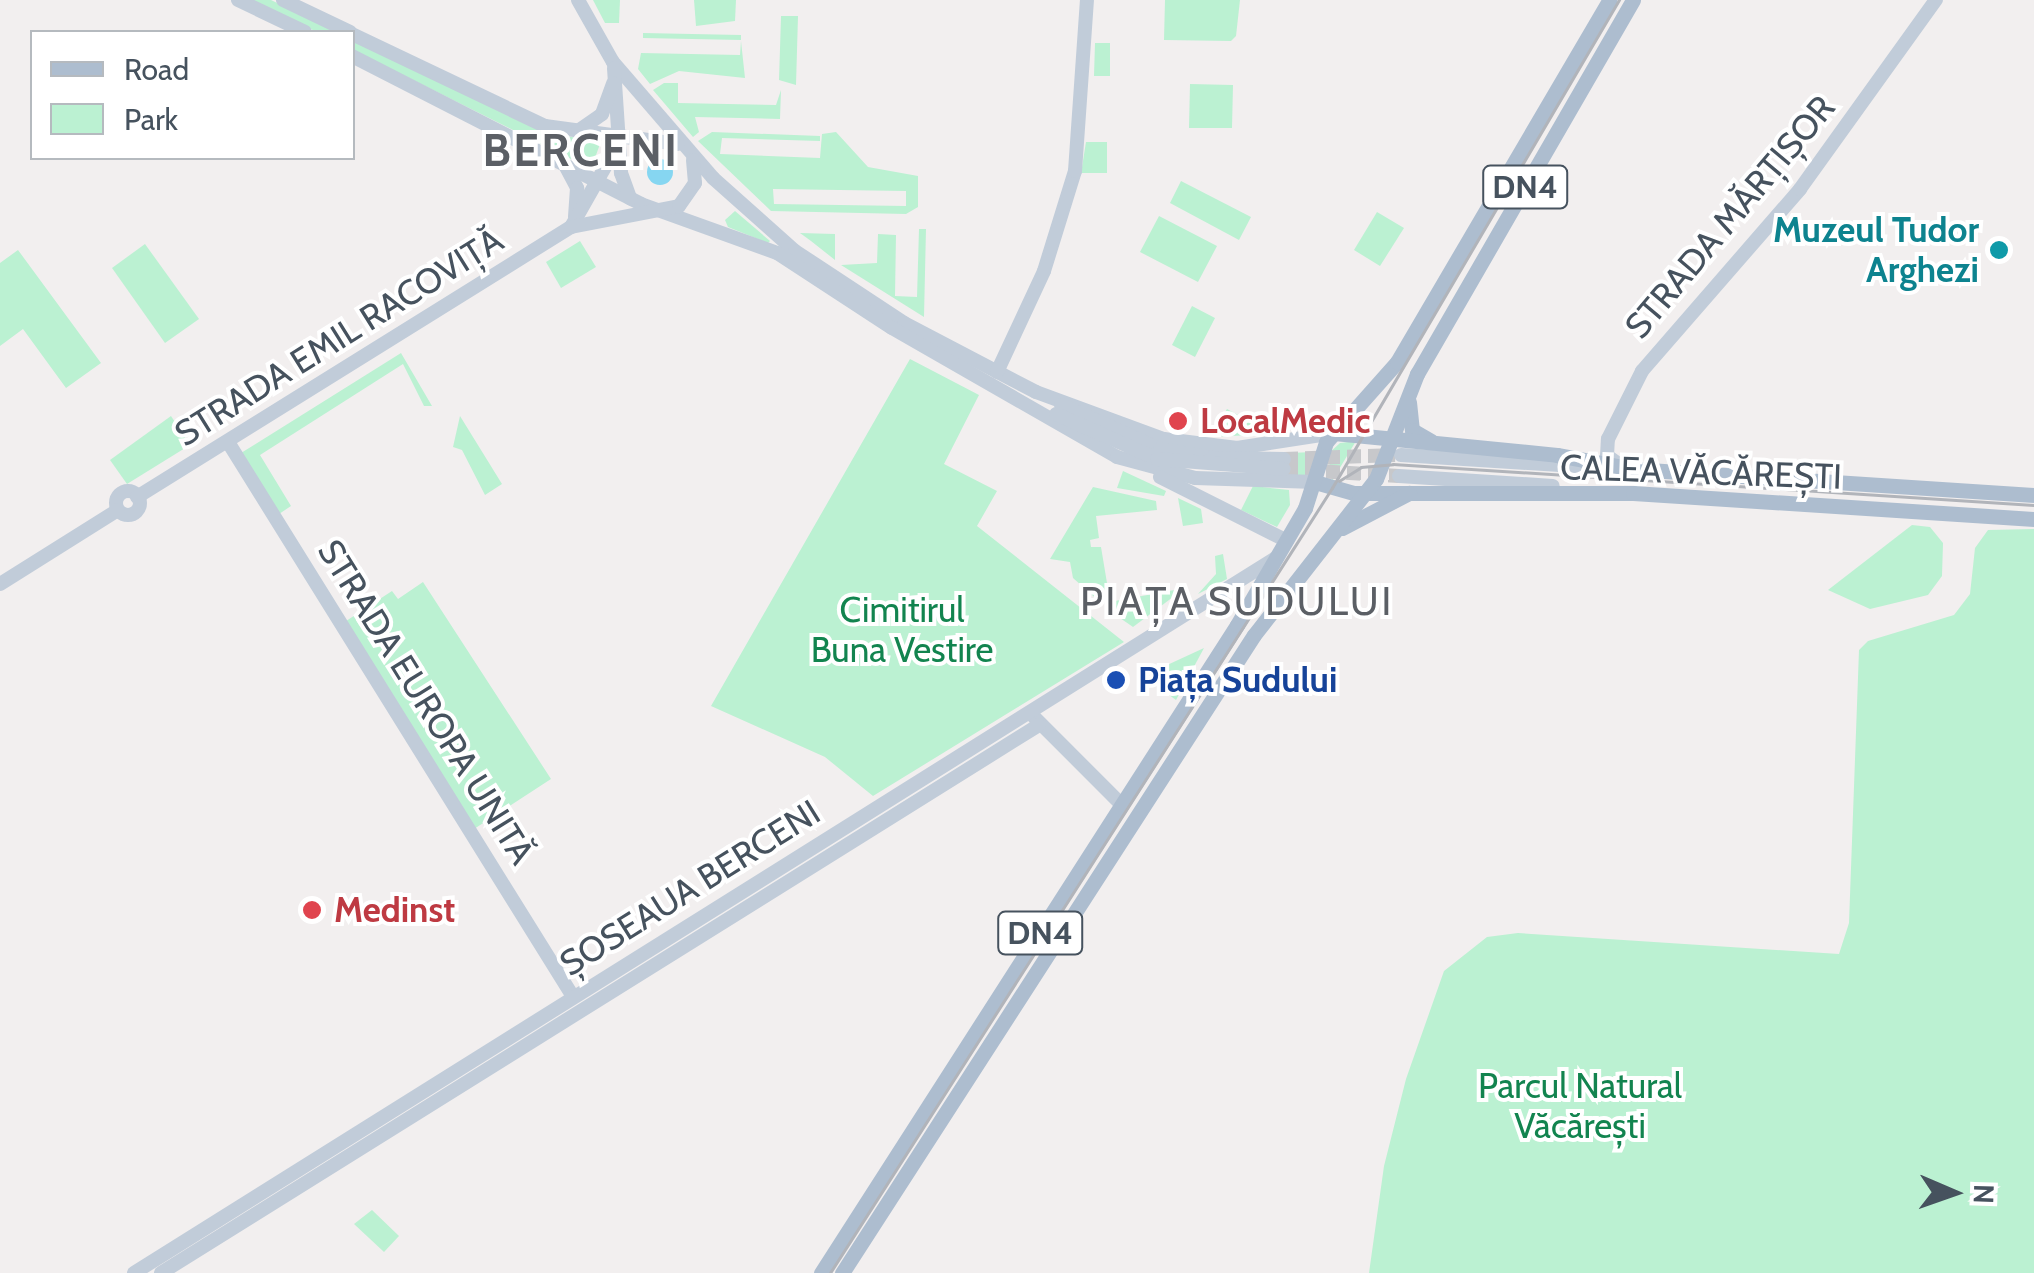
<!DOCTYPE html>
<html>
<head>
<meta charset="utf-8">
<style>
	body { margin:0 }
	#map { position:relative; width:2034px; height:1273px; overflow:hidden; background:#f2efef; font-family:Cabin,sans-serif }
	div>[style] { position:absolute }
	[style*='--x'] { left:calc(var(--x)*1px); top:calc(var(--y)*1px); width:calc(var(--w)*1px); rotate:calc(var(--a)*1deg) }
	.green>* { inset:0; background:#bbf1d2 }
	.water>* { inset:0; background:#86d6f1 }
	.round { border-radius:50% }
	.secondary-tunnel>* { height:14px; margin-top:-7px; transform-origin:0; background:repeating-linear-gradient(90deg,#c7c8cb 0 14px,transparent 0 21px) }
	.secondary>* { height:14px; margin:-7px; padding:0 7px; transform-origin:7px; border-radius:7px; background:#c1ccd9 }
	.secondary>.ring { margin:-7px; padding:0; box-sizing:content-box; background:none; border:14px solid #c1ccd9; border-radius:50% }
	.primary>* { height:15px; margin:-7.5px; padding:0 7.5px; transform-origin:7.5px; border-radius:7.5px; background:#adbdcf }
	.tram>* { height:2.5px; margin:-1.25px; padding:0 1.25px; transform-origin:1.25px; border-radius:1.25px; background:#b1b4ba }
	.dots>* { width:28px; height:28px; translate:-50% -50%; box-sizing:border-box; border:5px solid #fff; border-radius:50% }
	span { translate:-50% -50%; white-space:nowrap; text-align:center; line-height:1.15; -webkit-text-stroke:8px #fff; paint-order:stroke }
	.shield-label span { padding:2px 8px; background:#fff; border:2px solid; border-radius:8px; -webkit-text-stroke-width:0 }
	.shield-label { font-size:32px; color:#46525e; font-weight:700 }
	.street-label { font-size:35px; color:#46525e }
	.culture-label { font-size:35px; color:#0d838f; font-weight:700 }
	.right { translate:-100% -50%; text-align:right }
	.health-label { font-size:35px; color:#be3a42; font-weight:700 }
	.left { translate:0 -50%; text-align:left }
	.park-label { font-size:35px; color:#12844f }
	.transit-label { font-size:35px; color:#164399; font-weight:700 }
	.quarter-label { font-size:40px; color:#5b5f65; letter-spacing:2.5px }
	.district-label { font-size:45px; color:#5b5f65; font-weight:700; letter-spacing:2.5px }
	.legend { position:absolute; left:30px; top:30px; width:325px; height:130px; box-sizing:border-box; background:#fff; border:2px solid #b5babf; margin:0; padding:12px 18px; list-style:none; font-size:30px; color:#46525e }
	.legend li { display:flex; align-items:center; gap:20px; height:50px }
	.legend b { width:50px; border:2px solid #b5babf }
	.north { position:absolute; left:1904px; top:1143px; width:100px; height:100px; -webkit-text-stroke:8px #fff; paint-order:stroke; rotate:92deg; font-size:28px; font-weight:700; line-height:40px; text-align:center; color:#46525e }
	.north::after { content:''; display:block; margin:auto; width:35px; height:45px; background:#46525e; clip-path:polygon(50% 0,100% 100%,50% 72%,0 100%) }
</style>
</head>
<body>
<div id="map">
	<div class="green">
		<div style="clip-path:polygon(250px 0,271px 0,337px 32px,317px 32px)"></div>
		<div style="clip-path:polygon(593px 0,620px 0,619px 23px,605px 23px)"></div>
		<div style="clip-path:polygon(694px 0,736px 0,735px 21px,696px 26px)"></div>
		<div style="clip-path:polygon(1165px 0,1240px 0,1236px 36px,1231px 41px,1164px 40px)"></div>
		<div style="clip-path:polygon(781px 16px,798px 16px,796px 85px,779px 80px)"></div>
		<div style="clip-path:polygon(643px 33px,741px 35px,741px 40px,643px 38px)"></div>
		<div style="clip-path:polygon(352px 40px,535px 128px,600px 144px,591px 169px,353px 50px)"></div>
		<div style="clip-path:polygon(741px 41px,745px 78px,679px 71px,650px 84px,638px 69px,641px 53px,740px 55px)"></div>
		<div style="clip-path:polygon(1095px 43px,1110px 43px,1110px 76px,1094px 76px)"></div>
		<div style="clip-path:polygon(664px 83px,678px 83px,678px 103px,776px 105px,781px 90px,780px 119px,695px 117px,699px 132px,693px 137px,653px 90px)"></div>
		<div style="clip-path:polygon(1190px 84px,1233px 85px,1232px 128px,1189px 128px)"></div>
		<div style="clip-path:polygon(evenodd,712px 132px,820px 136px,820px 141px,722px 138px,720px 154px,820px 158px,822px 134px,836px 132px,868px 167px,918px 176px,918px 207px,906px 214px,771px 211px,698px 141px,712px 132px,773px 189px,906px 191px,906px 206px,774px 204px,773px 189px)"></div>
		<div style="clip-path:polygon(1086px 142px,1107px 142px,1107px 173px,1081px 173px)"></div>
		<div style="clip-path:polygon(1181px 181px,1251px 217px,1239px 240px,1170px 203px)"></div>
		<div style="clip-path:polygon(735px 211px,770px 241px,768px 243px,728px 227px,725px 220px)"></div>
		<div style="clip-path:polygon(1377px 212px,1404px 228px,1380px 266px,1354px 250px)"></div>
		<div style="clip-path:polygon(1159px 216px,1217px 246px,1198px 282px,1140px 252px)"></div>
		<div style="clip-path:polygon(919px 229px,926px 229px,924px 317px,841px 265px,877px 263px,878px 234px,896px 235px,895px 296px,917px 297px)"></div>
		<div style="clip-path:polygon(800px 233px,835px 234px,835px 260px,811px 241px)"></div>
		<div style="clip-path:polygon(580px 241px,596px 267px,561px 288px,546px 262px)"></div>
		<div style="clip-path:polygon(145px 244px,199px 319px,165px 343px,112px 268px)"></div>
		<div style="clip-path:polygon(18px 250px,101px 363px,66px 388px,23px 329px,0 346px,0 263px)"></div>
		<div style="clip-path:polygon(1192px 306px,1215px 318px,1195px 357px,1172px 345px)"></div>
		<div style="clip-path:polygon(401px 353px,432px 406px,424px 406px,403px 364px,260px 455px,291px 506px,279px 514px,241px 453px)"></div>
		<div style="clip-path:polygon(910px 359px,979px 395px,944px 464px,997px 491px,977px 526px,1124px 642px,873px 796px,825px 757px,711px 706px)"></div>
		<div style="clip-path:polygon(1227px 409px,1273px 434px,1210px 437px)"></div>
		<div style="clip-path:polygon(171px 416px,190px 445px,127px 484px,110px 460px)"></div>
		<div style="clip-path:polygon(460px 416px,502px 484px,485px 495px,462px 450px,453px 447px)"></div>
		<div style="clip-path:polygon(1356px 441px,1332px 481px,1328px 454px,1340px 443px)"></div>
		<div style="clip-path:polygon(1313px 452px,1309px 477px,1291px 476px,1290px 453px)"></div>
		<div style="clip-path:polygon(1123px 471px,1166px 491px,1164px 496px,1117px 488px)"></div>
		<div style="clip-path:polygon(1253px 486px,1289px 490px,1290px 505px,1277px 527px,1241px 510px)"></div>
		<div style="clip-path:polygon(1093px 487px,1156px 501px,1157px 510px,1096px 516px,1099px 538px,1090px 540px,1091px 547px,1101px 547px,1108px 589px,1100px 602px,1073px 578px,1070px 562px,1050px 559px)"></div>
		<div style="clip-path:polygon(1178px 498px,1201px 509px,1203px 523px,1183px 526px)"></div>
		<div style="clip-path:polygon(1912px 525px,1930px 527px,1943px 543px,1942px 576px,1928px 595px,1870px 609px,1828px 590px)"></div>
		<div style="clip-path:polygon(2034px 529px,2034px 1273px,1369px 1273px,1384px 1166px,1406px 1079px,1444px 971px,1487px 937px,1518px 933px,1839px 954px,1849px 923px,1859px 650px,1868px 641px,1954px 615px,1970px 594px,1975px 548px,1988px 530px)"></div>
		<div style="clip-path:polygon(1223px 554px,1227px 579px,1198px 594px,1216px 574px,1215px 556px)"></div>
		<div style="clip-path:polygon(423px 582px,551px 779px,474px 829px,343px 623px,392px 591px,398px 599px)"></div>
		<div style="clip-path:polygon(1185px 588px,1133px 627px,1107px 609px,1115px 601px)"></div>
		<div style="clip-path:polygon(1204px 648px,1176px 700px,1150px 681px,1152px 672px)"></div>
		<div style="clip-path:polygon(372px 1210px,399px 1236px,384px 1252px,354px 1224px)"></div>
	</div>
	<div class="water">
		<div class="round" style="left:647px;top:159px;width:26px;height:26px"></div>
	</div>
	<div class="secondary-tunnel">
		<div style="--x:1284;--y:459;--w:111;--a:-2.1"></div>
		<div style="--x:1284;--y:469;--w:115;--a:3.5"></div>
	</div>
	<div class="secondary">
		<div style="--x:238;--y:0;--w:74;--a:25.5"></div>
		<div style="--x:283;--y:0;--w:74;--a:25.5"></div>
		<div style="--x:578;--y:0;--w:71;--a:60.6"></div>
		<div style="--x:613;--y:62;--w:153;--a:49.2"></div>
		<div style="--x:713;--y:178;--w:110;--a:41.7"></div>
		<div style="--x:795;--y:251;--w:131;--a:33.4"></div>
		<div style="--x:904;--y:323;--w:149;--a:27.6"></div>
		<div style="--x:1036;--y:392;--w:136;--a:20.2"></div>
		<div style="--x:1164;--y:439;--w:74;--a:7"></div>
		<div style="--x:1237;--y:448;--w:98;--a:-8.8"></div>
		<div style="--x:352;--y:34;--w:214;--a:25.5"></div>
		<div style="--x:545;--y:126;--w:134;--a:7.7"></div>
		<div style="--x:352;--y:56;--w:325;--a:27.1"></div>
		<div style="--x:641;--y:204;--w:145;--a:19.8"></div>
		<div style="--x:777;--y:253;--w:137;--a:33.1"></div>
		<div style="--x:892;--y:328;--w:259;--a:29.8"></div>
		<div style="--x:1117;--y:457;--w:81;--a:15.1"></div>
		<div style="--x:1195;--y:478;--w:120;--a:1.9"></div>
		<div style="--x:614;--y:68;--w:105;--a:86.2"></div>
		<div style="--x:621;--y:173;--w:27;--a:70"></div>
		<div style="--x:578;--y:131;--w:29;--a:-35"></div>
		<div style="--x:602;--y:114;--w:33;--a:-70"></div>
		<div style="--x:566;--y:167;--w:24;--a:62"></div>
		<div style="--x:577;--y:188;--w:29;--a:94"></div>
		<div style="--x:571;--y:227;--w:93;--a:-60.4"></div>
		<div style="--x:997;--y:372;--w:111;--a:-65"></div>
		<div style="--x:1044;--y:271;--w:105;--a:-72.8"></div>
		<div style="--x:1075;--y:171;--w:171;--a:-86"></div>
		<div style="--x:1061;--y:405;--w:108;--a:24"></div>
		<div style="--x:1160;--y:449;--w:53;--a:9.8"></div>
		<div style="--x:1212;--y:458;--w:72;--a:0.8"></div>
		<div style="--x:1056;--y:414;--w:111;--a:24"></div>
		<div style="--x:1157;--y:459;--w:127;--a:4.5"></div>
		<div style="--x:228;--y:442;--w:651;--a:58.12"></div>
		<div style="--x:1401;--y:455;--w:191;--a:3.6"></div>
		<div style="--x:1620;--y:465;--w:16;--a:-145"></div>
		<div style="--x:1607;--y:456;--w:17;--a:-87"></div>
		<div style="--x:1608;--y:439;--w:76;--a:-63.4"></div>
		<div style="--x:1642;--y:371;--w:241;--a:-49"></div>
		<div style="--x:1800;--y:189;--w:233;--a:-54.3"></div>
		<div style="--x:1399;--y:476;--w:154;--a:3.7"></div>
		<div style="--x:1160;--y:477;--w:142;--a:26.7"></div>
		<div class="ring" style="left:116px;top:491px;width:10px;height:10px"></div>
		<div style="--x:137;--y:497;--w:511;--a:-31.89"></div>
		<div style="--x:571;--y:227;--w:110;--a:-11"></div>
		<div style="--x:679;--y:206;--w:28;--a:-55"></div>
		<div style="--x:695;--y:183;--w:23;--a:-95"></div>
		<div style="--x:0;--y:584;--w:139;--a:-32.1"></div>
		<div style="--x:1034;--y:717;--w:124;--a:45"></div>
		<div style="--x:134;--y:1273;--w:1345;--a:-32.06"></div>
		<div style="--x:161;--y:1273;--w:1035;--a:-31.97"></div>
	</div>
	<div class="primary">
		<div style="--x:1409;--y:402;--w:28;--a:84"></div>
		<div style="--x:1412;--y:430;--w:22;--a:30"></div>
		<div style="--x:1334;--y:433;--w:224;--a:5.6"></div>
		<div style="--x:1557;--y:455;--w:77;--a:10.4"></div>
		<div style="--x:1633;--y:469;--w:402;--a:3.7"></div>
		<div style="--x:1315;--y:482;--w:41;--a:15.8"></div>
		<div style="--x:1354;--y:493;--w:279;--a:0"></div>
		<div style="--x:1633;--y:493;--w:402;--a:3.7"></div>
		<div style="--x:1342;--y:528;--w:76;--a:-27.6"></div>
		<div style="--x:821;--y:1273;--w:770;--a:-57.3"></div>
		<div style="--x:1237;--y:625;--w:135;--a:-59.8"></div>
		<div style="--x:1305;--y:508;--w:69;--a:-72.3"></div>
		<div style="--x:1326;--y:442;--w:107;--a:-48.4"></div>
		<div style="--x:1397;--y:362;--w:420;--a:-59.6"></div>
		<div style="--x:842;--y:1273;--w:759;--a:-57.15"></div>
		<div style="--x:1254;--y:635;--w:198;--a:-52"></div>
		<div style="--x:1376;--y:479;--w:113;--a:-68.7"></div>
		<div style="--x:1417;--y:374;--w:432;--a:-60"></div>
	</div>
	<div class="tram">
		<div style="--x:1339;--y:481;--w:26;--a:-32"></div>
		<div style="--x:1361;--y:467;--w:32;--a:-5"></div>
		<div style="--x:1393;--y:464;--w:642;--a:3.66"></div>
		<div style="--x:830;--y:1273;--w:932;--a:-57.4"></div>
		<div style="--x:1332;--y:488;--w:566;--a:-59.54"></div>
	</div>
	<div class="dots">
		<div style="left:1999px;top:250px;background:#0f9aa8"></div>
		<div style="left:1178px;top:421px;background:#e0444e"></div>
		<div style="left:1116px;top:680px;background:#1a4fb4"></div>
		<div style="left:312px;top:910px;background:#e0444e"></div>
	</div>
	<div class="shield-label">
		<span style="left:1525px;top:187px">DN4</span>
		<span style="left:1040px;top:933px">DN4</span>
	</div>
	<div class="street-label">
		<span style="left:1730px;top:217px;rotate:-50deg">STRADA MĂRȚIȘOR</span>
		<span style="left:339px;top:337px;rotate:-32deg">STRADA EMIL RACOVIȚĂ</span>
		<span style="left:1701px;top:472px;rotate:2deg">CALEA VĂCĂREȘTI</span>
		<span style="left:426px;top:702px;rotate:58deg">STRADA EUROPA UNITĂ</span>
		<span style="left:690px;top:888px;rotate:-32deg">ȘOSEAUA BERCENI</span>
	</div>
	<div class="culture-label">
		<span class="right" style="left:1979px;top:250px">Muzeul Tudor<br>Arghezi</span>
	</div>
	<div class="health-label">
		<span class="left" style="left:1200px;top:421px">LocalMedic</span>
		<span class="left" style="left:334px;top:910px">Medinst</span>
	</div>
	<div class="park-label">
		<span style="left:902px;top:630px">Cimitirul<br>Buna Vestire</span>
		<span style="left:1580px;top:1106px">Parcul Natural<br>Văcărești</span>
	</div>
	<div class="transit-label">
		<span class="left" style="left:1138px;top:680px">Piața Sudului</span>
	</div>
	<div class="quarter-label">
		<span style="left:1237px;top:601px">PIAȚA SUDULUI</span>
	</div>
	<div class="district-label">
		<span style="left:581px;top:151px">BERCENI</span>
	</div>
	<ul class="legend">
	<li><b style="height:12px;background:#adbdcf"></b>Road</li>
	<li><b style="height:28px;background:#bbf1d2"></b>Park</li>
	</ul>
	<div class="north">N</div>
</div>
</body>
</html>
